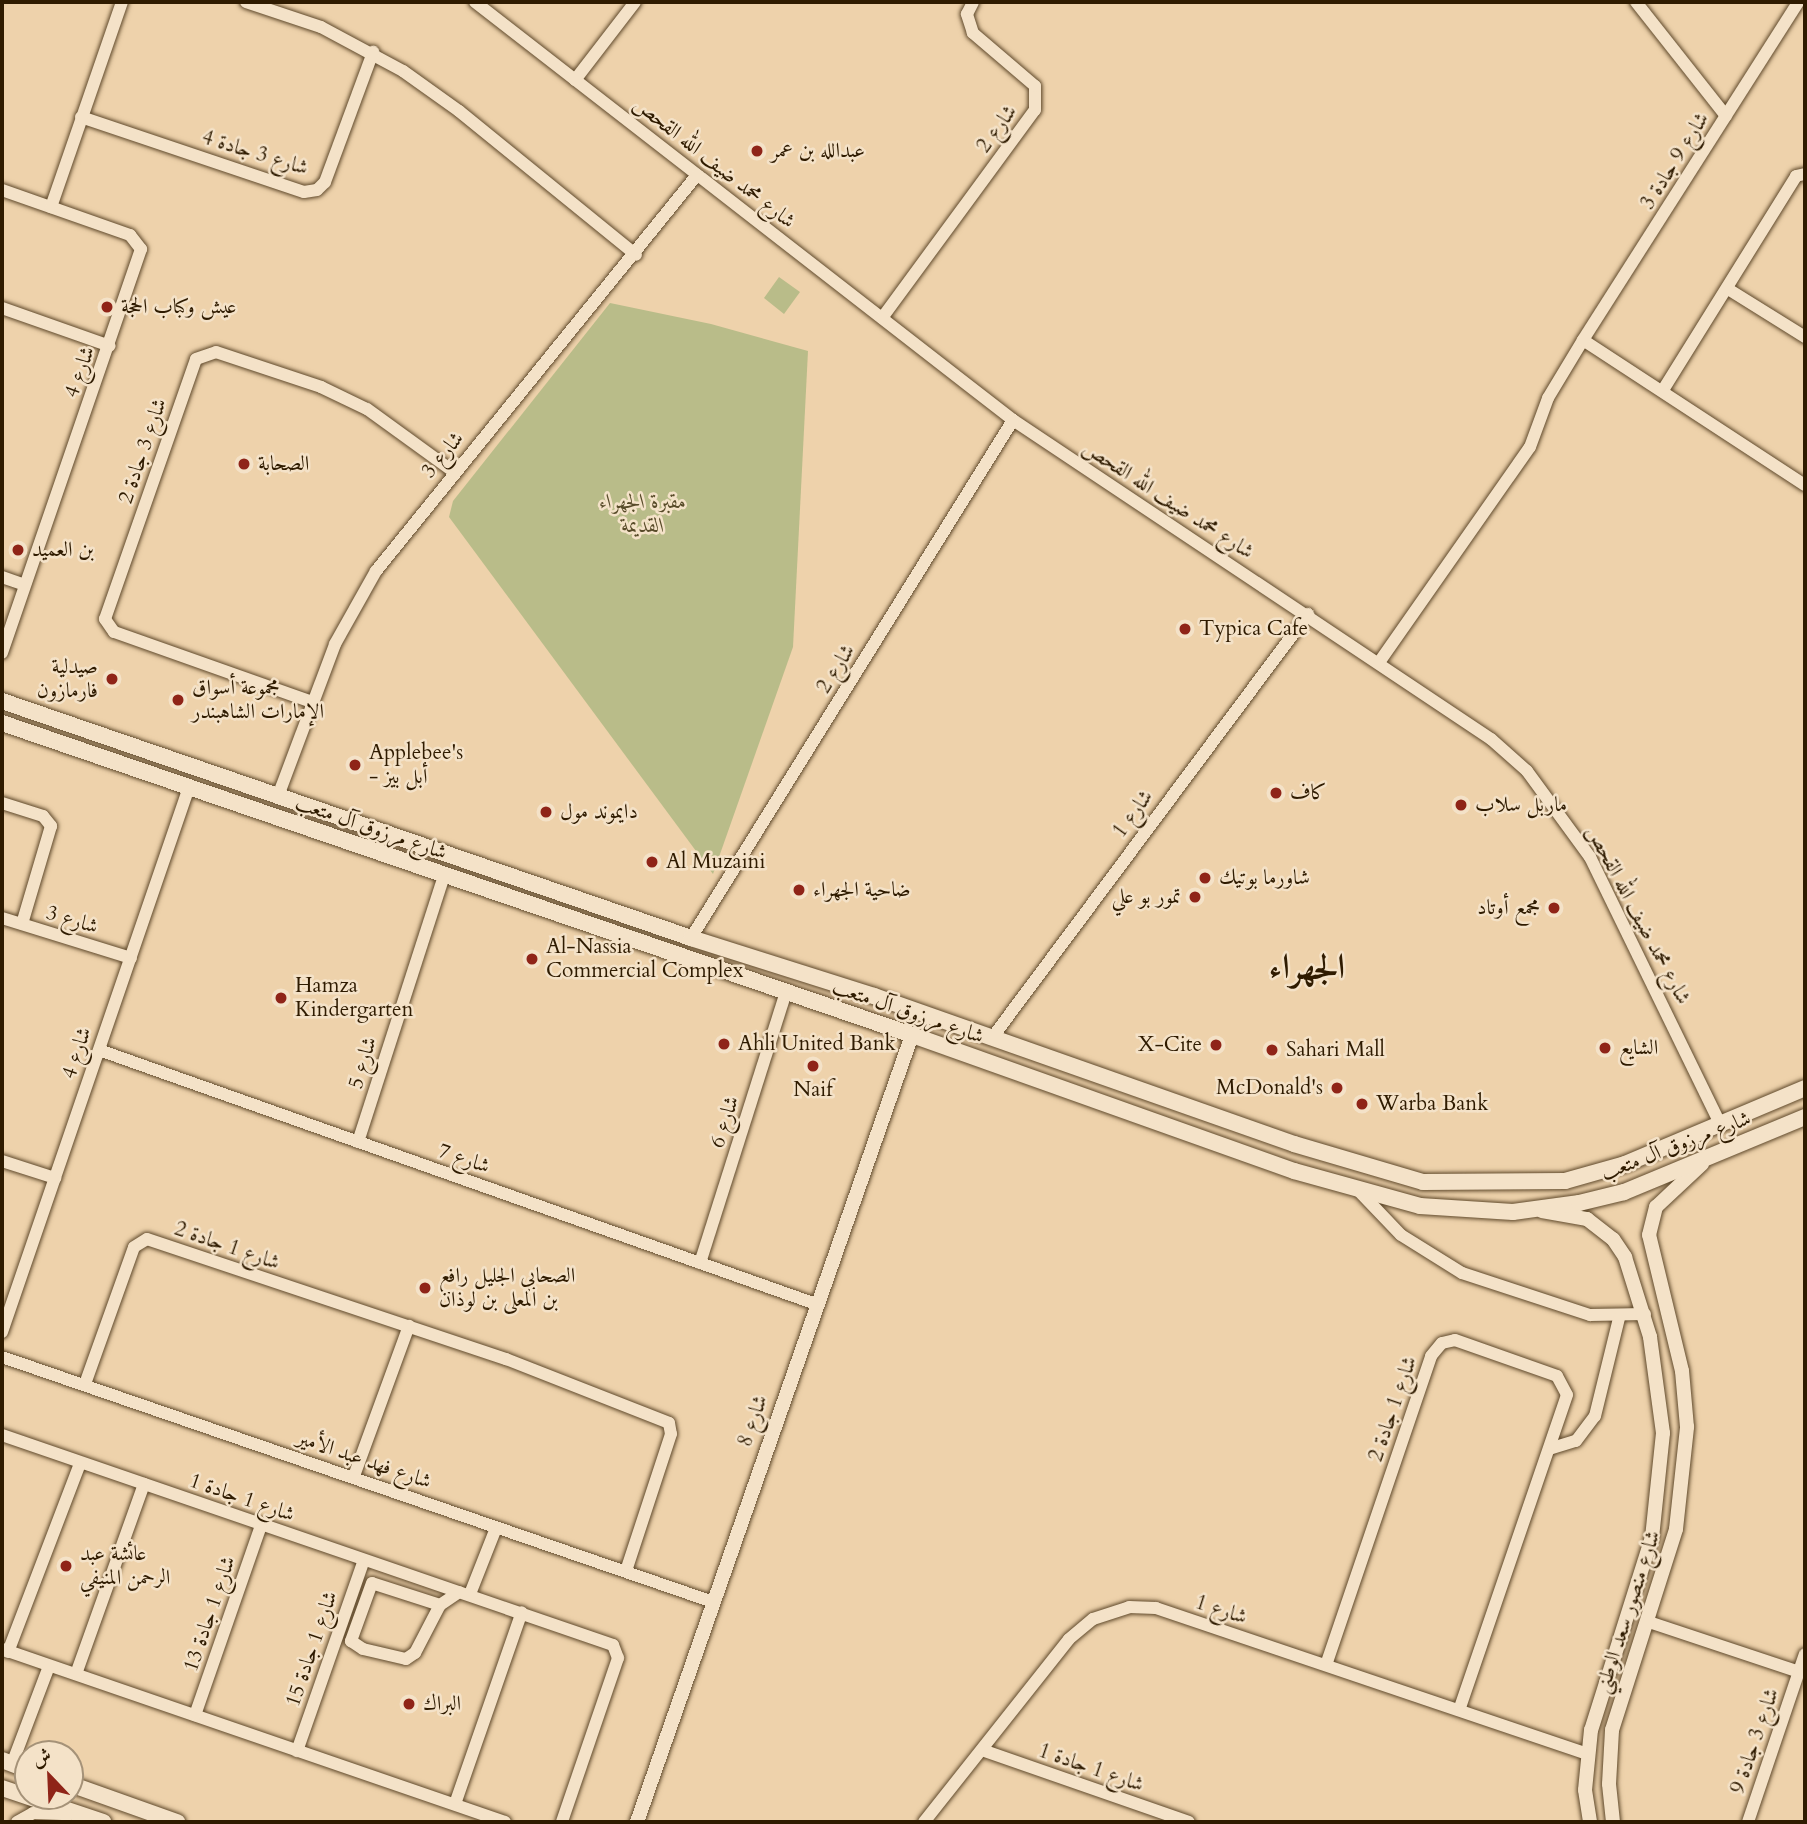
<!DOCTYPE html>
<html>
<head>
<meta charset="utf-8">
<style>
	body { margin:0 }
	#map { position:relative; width:1807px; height:1824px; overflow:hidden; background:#eed2ab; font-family:Cardo,Amiri,serif }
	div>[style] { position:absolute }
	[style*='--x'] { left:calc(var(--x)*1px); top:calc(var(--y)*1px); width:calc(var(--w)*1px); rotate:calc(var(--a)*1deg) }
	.green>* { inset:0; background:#b9bc89 }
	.roads { filter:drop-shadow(0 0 2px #5f492b) drop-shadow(0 0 2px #5f492b) }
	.minor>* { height:12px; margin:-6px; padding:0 6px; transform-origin:6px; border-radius:6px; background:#f4e2c8 }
	.tertiary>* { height:14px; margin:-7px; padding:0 7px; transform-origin:7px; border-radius:7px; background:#f4e2c8 }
	.secondary>* { height:16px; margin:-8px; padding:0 8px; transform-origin:8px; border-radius:8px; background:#f4e2c8 }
	.dots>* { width:19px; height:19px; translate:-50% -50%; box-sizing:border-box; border:4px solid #f4e2c8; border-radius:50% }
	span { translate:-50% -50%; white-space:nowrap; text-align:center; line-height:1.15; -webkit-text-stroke:5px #f4e2c8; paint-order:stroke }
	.street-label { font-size:21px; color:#2f1b00 }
	.poi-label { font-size:21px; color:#2f1b00 }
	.left { translate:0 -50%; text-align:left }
	.right { translate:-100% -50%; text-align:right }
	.park-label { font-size:21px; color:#584b29; font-style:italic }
	.town-label { font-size:35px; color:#2f1b00; font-weight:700 }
	.frame { position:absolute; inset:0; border:4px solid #2f1b00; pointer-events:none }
	.north { position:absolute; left:14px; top:1740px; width:70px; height:70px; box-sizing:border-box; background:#f4e2c8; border:2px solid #a59278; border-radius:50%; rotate:337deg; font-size:19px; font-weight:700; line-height:28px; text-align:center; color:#2f1b00 }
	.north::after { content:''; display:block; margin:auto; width:24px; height:32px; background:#8f2418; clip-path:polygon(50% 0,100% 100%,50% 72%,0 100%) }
</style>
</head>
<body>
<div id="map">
	<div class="green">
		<div style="clip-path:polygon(779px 277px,800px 292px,784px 314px,764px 298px)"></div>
		<div style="clip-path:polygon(610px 303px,711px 324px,808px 351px,793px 647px,713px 874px,449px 517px,453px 501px)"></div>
	</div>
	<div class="roads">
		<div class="minor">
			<div style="--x:246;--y:2;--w:79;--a:18.4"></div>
			<div style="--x:321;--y:27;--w:93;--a:28.2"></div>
			<div style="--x:403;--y:71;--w:69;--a:35.5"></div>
			<div style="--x:459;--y:111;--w:228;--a:39.1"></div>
			<div style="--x:475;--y:2;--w:681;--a:37.85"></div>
			<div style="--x:1013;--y:420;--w:575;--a:33.72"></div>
			<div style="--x:1491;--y:739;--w:48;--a:41.6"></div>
			<div style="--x:1527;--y:771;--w:107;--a:53.8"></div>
			<div style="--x:1590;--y:857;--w:299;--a:64"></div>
			<div style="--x:1636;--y:2;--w:145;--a:51.7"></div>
			<div style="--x:575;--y:80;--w:98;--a:-52.4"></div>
			<div style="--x:81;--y:117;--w:235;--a:18.6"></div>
			<div style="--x:304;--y:192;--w:13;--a:-9"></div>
			<div style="--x:317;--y:190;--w:11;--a:-45"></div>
			<div style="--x:325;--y:182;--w:139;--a:-69.7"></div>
			<div style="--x:2;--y:190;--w:136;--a:19.4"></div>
			<div style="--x:130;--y:235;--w:18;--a:52"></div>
			<div style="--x:141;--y:249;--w:427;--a:109"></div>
			<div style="--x:51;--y:207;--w:217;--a:-70.9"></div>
			<div style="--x:1728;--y:289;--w:91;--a:31.9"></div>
			<div style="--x:2;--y:308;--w:114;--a:19.4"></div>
			<div style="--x:882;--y:318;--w:258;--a:-53.7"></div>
			<div style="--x:1035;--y:110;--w:24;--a:-90"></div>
			<div style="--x:1035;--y:86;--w:82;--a:-139.5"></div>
			<div style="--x:973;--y:33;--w:20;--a:-108"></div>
			<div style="--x:967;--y:14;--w:13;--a:-63"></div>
			<div style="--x:1583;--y:340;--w:265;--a:33.2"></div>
			<div style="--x:1663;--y:390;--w:252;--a:-58.1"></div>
			<div style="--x:1796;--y:176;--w:9;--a:-13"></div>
			<div style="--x:2;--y:577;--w:24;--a:19"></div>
			<div style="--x:1380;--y:661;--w:261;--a:-55"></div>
			<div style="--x:1530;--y:447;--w:52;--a:-69.8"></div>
			<div style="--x:1548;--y:398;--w:68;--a:-58.9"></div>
			<div style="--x:1583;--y:340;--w:401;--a:-57.5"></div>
			<div style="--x:312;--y:702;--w:210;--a:-160.5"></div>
			<div style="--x:114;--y:632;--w:16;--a:-125"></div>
			<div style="--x:105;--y:619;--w:275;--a:-70.7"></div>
			<div style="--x:196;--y:359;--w:21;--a:-19"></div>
			<div style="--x:216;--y:352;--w:111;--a:18.4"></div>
			<div style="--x:321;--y:387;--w:51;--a:25.6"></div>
			<div style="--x:367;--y:409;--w:107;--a:35.9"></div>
			<div style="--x:278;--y:796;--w:162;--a:-69.4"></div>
			<div style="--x:335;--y:644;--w:84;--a:-60.7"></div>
			<div style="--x:376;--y:571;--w:510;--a:-50.97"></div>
			<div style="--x:2;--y:803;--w:43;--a:17.6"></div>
			<div style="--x:43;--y:816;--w:13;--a:51"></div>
			<div style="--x:51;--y:826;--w:102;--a:106.5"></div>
			<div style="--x:2;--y:918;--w:135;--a:17.2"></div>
			<div style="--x:691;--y:938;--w:610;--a:-58.13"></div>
			<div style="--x:992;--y:1038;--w:529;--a:-53.3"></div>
			<div style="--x:99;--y:1050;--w:761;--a:19.51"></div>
			<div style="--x:358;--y:1142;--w:280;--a:-72.1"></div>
			<div style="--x:2;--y:1161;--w:56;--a:17.8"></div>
			<div style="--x:1358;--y:1190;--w:62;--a:46.3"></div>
			<div style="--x:1401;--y:1235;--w:72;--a:31.9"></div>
			<div style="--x:1462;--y:1273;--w:135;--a:18.2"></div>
			<div style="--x:1590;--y:1315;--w:55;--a:-1"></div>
			<div style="--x:700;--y:1263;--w:284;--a:-72.4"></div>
			<div style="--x:2;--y:1332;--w:576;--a:-71.06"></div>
			<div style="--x:2;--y:1357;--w:752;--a:19.01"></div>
			<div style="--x:85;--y:1384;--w:145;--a:-70.3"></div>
			<div style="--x:134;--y:1247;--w:15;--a:-32"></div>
			<div style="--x:147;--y:1239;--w:379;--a:18.5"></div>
			<div style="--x:506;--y:1359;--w:175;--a:21.4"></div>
			<div style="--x:669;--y:1423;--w:11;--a:80"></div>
			<div style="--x:671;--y:1434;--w:144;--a:108.2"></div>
			<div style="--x:2;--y:1435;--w:646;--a:18.97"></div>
			<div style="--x:613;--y:1645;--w:14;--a:69"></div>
			<div style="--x:618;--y:1658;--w:173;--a:108.9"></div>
			<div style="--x:1549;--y:1449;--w:28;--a:-17"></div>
			<div style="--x:1576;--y:1441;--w:31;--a:-53"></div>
			<div style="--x:1595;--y:1416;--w:101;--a:-76.2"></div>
			<div style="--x:354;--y:1476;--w:160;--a:-69.9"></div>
			<div style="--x:470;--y:1594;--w:71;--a:-68.5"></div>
			<div style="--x:440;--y:1605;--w:71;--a:-162.1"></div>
			<div style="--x:372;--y:1583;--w:62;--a:109.9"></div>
			<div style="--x:351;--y:1641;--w:14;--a:34"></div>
			<div style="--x:363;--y:1649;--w:44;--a:13.1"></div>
			<div style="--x:406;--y:1659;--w:11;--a:-34"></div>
			<div style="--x:415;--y:1653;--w:54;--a:-62.5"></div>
			<div style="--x:440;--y:1605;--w:23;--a:-34"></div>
			<div style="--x:1649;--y:1622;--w:158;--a:18.4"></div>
			<div style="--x:2;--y:1649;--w:532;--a:18.98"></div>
			<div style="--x:8;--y:1652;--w:202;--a:-69.1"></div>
			<div style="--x:1326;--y:1665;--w:326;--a:-71.2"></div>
			<div style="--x:1431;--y:1356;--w:17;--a:-50"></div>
			<div style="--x:1442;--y:1343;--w:13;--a:-13"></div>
			<div style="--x:1455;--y:1340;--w:108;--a:19.4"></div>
			<div style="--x:1557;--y:1376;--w:21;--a:62"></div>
			<div style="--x:1567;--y:1395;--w:333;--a:108.9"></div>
			<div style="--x:76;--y:1674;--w:202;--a:-70.3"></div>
			<div style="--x:195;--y:1715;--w:200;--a:-70.8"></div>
			<div style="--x:982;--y:1750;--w:219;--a:19.2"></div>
			<div style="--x:297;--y:1751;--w:202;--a:-70.7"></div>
			<div style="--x:12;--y:1764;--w:105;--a:-69.3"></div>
			<div style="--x:455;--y:1804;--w:203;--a:-70.8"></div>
			<div style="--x:17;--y:1822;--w:18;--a:-29"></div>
			<div style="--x:33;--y:1813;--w:36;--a:2"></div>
			<div style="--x:924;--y:1822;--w:233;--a:-51.6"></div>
			<div style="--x:1069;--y:1639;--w:31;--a:-40"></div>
			<div style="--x:1093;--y:1619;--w:38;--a:-18"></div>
			<div style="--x:1129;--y:1607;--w:27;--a:2"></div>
			<div style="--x:1156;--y:1608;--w:455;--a:18.7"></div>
			<div style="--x:1748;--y:1822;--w:177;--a:-71.3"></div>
		</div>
		<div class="tertiary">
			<div style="--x:1542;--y:1211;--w:46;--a:10.1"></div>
			<div style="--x:1587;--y:1219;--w:33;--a:38"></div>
			<div style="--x:1613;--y:1239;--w:22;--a:56"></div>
			<div style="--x:1625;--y:1257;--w:84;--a:72.6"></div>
			<div style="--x:1650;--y:1337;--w:97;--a:82.3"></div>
			<div style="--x:1663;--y:1433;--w:105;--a:96"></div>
			<div style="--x:1652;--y:1537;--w:202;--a:107.5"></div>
			<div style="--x:1591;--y:1730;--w:60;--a:95.7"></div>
			<div style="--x:1585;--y:1790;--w:32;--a:81"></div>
			<div style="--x:637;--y:1822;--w:834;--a:-70.74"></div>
			<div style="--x:1613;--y:1822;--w:38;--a:-96"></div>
			<div style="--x:1609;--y:1784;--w:54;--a:-86.8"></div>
			<div style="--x:1612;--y:1730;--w:211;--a:-72.3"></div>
			<div style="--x:1676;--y:1529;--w:103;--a:-83.8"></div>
			<div style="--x:1687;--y:1427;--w:56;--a:-95.1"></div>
			<div style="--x:1682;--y:1371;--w:140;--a:-103.6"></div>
			<div style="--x:1649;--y:1235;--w:29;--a:-76"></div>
			<div style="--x:1656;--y:1207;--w:63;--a:-43.1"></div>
		</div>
		<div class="secondary">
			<div style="--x:2;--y:701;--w:729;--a:18.98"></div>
			<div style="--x:691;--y:938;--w:192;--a:17.6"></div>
			<div style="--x:874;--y:996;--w:445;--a:19.4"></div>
			<div style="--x:1294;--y:1144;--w:134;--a:16.4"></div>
			<div style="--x:1423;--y:1182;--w:142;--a:-0.4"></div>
			<div style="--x:1565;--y:1181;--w:62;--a:-15.8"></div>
			<div style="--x:1625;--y:1164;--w:195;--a:-22.9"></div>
			<div style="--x:2;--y:723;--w:962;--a:18.92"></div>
			<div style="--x:912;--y:1035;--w:405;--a:19.6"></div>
			<div style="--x:1294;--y:1171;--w:131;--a:15.5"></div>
			<div style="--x:1420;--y:1206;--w:93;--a:3.7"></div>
			<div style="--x:1513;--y:1212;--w:67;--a:-7.8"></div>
			<div style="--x:1579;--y:1203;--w:46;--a:-13.7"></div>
			<div style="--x:1624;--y:1192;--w:196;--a:-22.5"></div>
			<div style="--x:2;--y:1760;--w:28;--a:21"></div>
			<div style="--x:70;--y:1784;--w:114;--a:19.6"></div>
			<div style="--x:2;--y:1788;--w:107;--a:18.6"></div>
		</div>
	</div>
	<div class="dots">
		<div style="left:757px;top:151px;background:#8f2418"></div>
		<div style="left:107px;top:307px;background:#8f2418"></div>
		<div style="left:244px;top:464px;background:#8f2418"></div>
		<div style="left:18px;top:550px;background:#8f2418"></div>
		<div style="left:1185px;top:629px;background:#8f2418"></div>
		<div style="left:112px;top:679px;background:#8f2418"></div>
		<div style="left:178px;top:700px;background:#8f2418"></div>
		<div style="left:355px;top:765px;background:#8f2418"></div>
		<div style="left:1276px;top:793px;background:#8f2418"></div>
		<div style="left:1461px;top:805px;background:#8f2418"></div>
		<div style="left:546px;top:812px;background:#8f2418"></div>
		<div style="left:652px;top:862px;background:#8f2418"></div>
		<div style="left:1205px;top:878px;background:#8f2418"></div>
		<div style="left:799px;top:890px;background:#8f2418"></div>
		<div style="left:1195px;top:897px;background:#8f2418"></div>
		<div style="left:1554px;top:908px;background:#8f2418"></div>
		<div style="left:532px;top:959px;background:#8f2418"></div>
		<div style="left:281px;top:998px;background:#8f2418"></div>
		<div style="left:724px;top:1044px;background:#8f2418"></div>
		<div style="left:1216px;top:1045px;background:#8f2418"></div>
		<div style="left:1605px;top:1048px;background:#8f2418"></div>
		<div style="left:1272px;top:1050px;background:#8f2418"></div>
		<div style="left:813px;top:1066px;background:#8f2418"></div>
		<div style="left:1337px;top:1088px;background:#8f2418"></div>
		<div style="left:1362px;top:1104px;background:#8f2418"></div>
		<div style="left:425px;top:1288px;background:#8f2418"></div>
		<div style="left:66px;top:1566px;background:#8f2418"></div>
		<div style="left:409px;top:1704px;background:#8f2418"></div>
	</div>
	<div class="street-label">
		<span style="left:997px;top:129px;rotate:-54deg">شارع 2</span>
		<span style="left:255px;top:153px;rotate:17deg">شارع 3 جادة 4</span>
		<span style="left:1675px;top:161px;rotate:-58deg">شارع 9 جادة 3</span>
		<span style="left:714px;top:163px;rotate:38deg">شارع محمد ضيف الله القحص</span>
		<span style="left:80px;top:372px;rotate:-70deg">شارع 4</span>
		<span style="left:143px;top:451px;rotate:-71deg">شارع 3 جادة 2</span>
		<span style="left:443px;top:455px;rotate:-50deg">شارع 3</span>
		<span style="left:1168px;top:500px;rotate:33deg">شارع محمد ضيف الله القحص</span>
		<span style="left:836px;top:669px;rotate:-58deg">شارع 2</span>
		<span style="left:1133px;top:814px;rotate:-54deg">شارع 1</span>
		<span style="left:371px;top:828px;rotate:19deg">شارع مرزوق آل متعب</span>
		<span style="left:1638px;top:915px;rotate:62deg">شارع محمد ضيف الله القحص</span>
		<span style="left:72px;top:920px;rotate:17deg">شارع 3</span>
		<span style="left:908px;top:1012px;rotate:19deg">شارع مرزوق آل متعب</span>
		<span style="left:77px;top:1053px;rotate:-71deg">شارع 4</span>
		<span style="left:363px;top:1063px;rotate:-73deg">شارع 5</span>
		<span style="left:725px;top:1122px;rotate:-72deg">شارع 6</span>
		<span style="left:1676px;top:1146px;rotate:-21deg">شارع مرزوق آل متعب</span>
		<span style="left:464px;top:1159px;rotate:19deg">شارع 7</span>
		<span style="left:227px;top:1246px;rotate:19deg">شارع 1 جادة 2</span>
		<span style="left:1393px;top:1409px;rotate:-71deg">شارع 1 جادة 2</span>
		<span style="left:753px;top:1421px;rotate:-71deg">شارع 8</span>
		<span style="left:364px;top:1460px;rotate:19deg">شارع فهد عبد الأمير</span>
		<span style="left:242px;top:1498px;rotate:19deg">شارع 1 جادة 1</span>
		<span style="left:1221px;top:1610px;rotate:18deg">شارع 1</span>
		<span style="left:1628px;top:1612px;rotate:-72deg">شارع منصور سعد الوطني</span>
		<span style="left:210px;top:1614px;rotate:-71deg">شارع 1 جادة 13</span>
		<span style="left:312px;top:1649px;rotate:-71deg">شارع 1 جادة 15</span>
		<span style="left:1755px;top:1741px;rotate:-71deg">شارع 3 جادة 9</span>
		<span style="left:1091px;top:1768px;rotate:19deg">شارع 1 جادة 1</span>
	</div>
	<div class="poi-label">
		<span class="left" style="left:771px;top:151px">عبدالله بن عمر</span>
		<span class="left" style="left:121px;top:307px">عيش وكباب الحجة</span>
		<span class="left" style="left:258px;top:464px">الصحابة</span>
		<span class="left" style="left:32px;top:550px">بن العميد</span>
		<span class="left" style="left:1199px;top:629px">Typica Cafe</span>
		<span class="right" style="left:98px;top:679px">صيدلية<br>فارمازون</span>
		<span class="left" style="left:192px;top:700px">مجموعة أسواق<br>الإمارات الشاهبندر</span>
		<span class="left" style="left:369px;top:765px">Applebee's<br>- أبل بيز</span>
		<span class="left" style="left:1290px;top:793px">كاف</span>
		<span class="left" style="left:1475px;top:805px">ماربل سلاب</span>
		<span class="left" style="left:560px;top:812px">دايموند مول</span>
		<span class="left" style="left:666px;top:862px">Al Muzaini</span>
		<span class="left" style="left:1219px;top:878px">شاورما بوتيك</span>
		<span class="left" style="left:813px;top:890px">ضاحية الجهراء</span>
		<span class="right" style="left:1181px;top:897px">تمور بو علي</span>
		<span class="right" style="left:1540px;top:908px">مجمع أوتاد</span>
		<span class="left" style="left:546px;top:959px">Al-Nassia<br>Commercial Complex</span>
		<span class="left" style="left:295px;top:998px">Hamza<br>Kindergarten</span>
		<span class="left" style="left:738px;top:1044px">Ahli United Bank</span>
		<span class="right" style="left:1202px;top:1045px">X-Cite</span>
		<span class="left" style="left:1619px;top:1048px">الشايع</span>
		<span class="left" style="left:1286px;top:1050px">Sahari Mall</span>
		<span class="right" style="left:1323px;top:1088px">McDonald's</span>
		<span style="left:813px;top:1090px">Naif</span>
		<span class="left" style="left:1376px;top:1104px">Warba Bank</span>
		<span class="left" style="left:439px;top:1288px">الصحابي الجليل رافع<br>بن المعلى بن لوذان</span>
		<span class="left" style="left:80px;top:1566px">عائشة عبد<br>الرحمن المنيفي</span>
		<span class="left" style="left:423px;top:1704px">البراك</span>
	</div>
	<div class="park-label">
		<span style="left:643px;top:514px">مقبرة الجهراء<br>القديمة</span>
	</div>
	<div class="town-label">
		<span style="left:1307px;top:967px">الجهراء</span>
	</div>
	<div class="frame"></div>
	<div class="north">ش</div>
</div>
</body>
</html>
